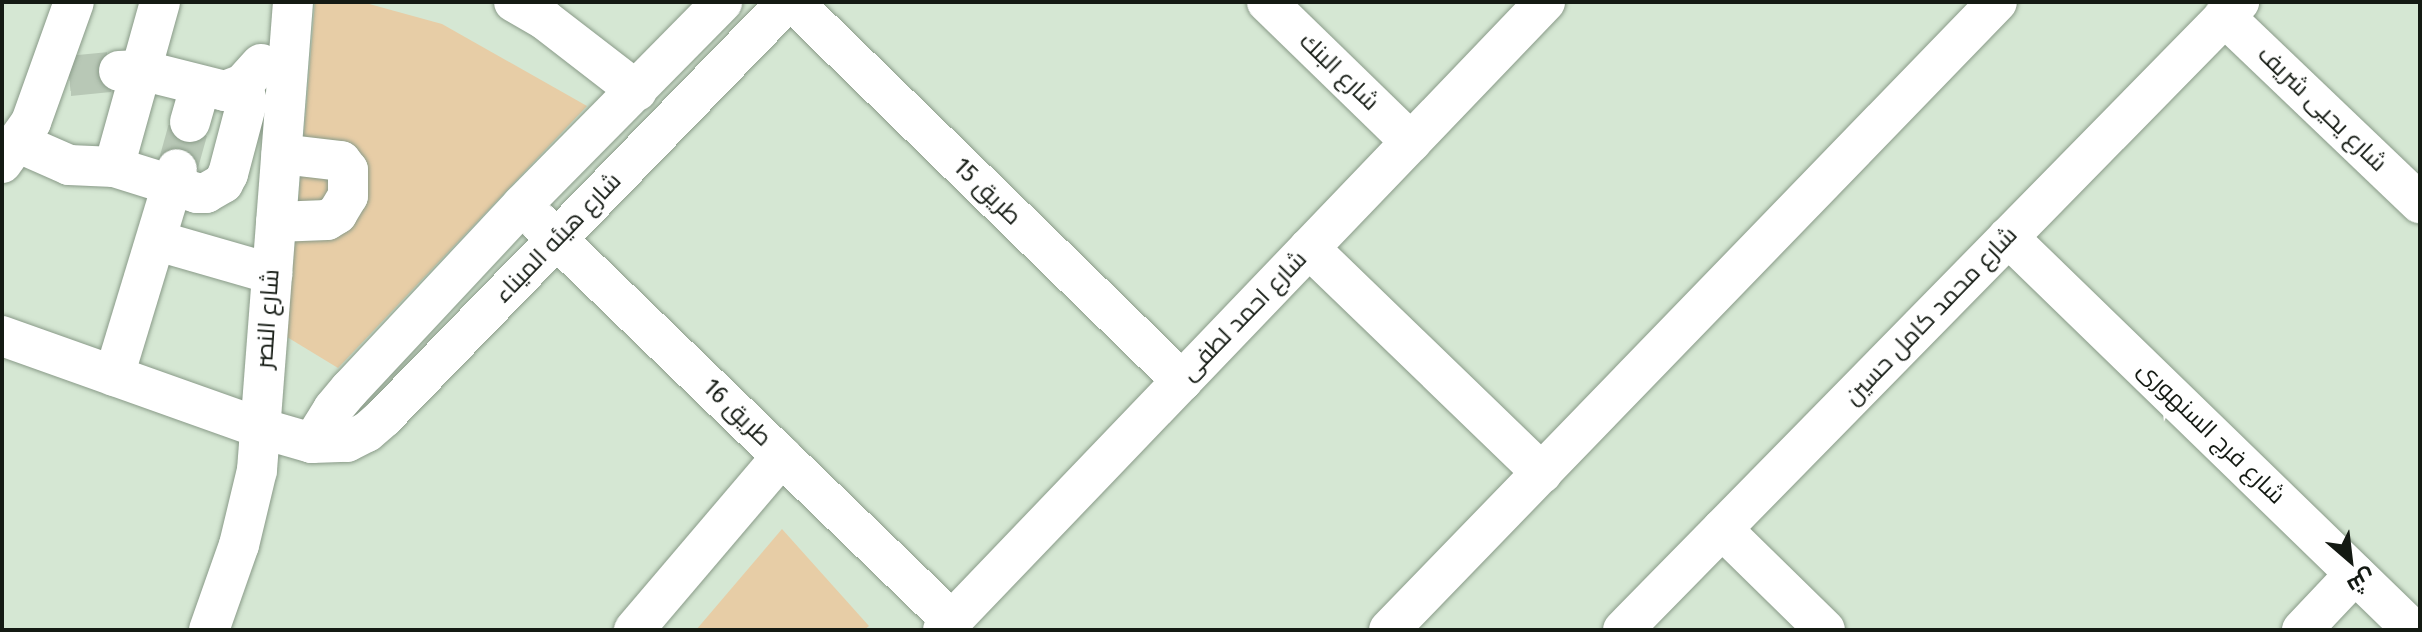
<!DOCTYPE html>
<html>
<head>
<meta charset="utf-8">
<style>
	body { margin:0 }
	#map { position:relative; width:2422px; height:632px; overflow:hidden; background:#d5e7d3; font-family:"Fira Sans",Cairo,sans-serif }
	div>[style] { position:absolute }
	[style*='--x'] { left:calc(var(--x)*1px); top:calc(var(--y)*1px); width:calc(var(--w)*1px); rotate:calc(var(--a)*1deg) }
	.green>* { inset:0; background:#e7cda6 }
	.minor-tunnel>* { height:40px; margin-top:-20px; transform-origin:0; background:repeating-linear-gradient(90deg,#b8c8b6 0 40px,transparent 0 60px) }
	.roads { filter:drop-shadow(0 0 2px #899a88) drop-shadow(0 0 2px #899a88) }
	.minor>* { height:40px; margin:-20px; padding:0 20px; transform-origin:20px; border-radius:20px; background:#fff }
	span { translate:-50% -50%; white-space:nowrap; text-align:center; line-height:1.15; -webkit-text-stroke:8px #fff; paint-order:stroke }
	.street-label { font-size:24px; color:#141a13 }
	.frame { position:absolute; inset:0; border:4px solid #141a13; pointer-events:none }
	.north { position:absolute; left:2310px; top:520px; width:80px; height:80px; -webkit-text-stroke:6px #fff; paint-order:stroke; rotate:152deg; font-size:22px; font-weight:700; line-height:32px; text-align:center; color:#141a13 }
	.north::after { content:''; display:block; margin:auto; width:28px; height:36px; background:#141a13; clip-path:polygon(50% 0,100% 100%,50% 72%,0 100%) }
</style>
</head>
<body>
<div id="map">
	<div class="green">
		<div style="clip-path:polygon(315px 2px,362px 2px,442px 24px,587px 106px,338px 368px,287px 337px)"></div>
		<div style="clip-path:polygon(782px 529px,869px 626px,864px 630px,696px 630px)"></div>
	</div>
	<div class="minor-tunnel">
		<div style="--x:69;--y:76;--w:50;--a:-5.7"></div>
		<div style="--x:177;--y:169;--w:49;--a:-74.5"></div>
	</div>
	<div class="roads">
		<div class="minor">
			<div style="--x:514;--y:2;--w:36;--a:30"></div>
			<div style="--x:545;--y:20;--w:116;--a:37.7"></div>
			<div style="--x:793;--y:2;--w:543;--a:44.25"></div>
			<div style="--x:1267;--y:2;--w:201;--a:44.2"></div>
			<div style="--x:2224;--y:16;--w:271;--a:43.7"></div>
			<div style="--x:119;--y:71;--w:22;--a:-3"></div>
			<div style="--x:141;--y:70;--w:87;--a:14"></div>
			<div style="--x:225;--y:91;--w:19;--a:-21"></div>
			<div style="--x:243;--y:84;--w:27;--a:-48"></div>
			<div style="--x:190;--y:122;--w:37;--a:-74"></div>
			<div style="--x:19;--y:143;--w:55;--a:23.7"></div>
			<div style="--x:69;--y:165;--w:45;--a:2.5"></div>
			<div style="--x:114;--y:167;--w:87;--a:17.4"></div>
			<div style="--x:197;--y:193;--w:9;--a:0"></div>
			<div style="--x:206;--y:193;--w:20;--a:-30"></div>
			<div style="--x:223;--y:183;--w:10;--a:-61"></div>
			<div style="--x:228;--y:174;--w:74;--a:-75.2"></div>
			<div style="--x:247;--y:102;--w:18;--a:-103"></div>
			<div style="--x:2;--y:163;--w:50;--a:-54.7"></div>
			<div style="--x:31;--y:122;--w:127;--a:-70.3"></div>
			<div style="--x:114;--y:167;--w:171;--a:-74.4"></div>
			<div style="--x:276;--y:222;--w:51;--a:-2.2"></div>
			<div style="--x:327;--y:220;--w:12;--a:-31"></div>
			<div style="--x:337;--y:214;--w:21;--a:-59"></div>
			<div style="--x:348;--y:196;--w:26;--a:-90"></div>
			<div style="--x:348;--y:170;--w:11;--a:-128"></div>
			<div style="--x:341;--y:161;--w:60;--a:-173.3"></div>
			<div style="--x:539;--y:222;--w:574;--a:44.01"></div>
			<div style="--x:2008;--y:237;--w:564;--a:44.14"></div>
			<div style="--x:158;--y:241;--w:119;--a:16.1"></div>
			<div style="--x:1309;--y:248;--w:324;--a:44"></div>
			<div style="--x:2;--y:336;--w:274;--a:19.6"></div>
			<div style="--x:260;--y:428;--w:54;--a:16.1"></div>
			<div style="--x:312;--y:443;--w:35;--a:-2"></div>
			<div style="--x:347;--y:442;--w:22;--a:-27"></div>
			<div style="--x:367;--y:432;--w:23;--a:-41"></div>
			<div style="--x:384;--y:417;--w:578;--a:-45.84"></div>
			<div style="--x:114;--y:376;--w:216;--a:-73.1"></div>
			<div style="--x:312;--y:443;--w:40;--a:-58"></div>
			<div style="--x:333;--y:409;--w:26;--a:-50"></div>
			<div style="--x:350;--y:389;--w:252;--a:-46.9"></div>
			<div style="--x:522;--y:205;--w:285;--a:-45.4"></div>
			<div style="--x:1722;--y:529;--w:144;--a:44.4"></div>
			<div style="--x:209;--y:630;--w:90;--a:-70.6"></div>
			<div style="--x:239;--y:545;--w:77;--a:-76.5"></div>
			<div style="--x:257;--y:470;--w:469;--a:-85.6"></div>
			<div style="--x:634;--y:630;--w:228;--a:-49.6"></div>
			<div style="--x:943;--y:630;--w:870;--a:-46.21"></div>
			<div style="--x:1389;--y:630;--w:874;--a:-45.93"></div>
			<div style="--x:1623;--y:630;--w:880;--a:-45.55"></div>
			<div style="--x:2302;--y:630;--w:77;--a:-46.6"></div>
		</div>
	</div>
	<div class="street-label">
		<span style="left:1339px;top:72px;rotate:44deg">شارع البنك</span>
		<span style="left:2322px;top:109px;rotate:44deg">شارع يحيى شريف</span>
		<span style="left:987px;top:192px;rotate:44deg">طريق 15</span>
		<span style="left:558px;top:238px;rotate:-46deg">شارع هيئه الميناء</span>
		<span style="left:1244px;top:316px;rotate:-46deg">شارع احمد لطفى</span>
		<span style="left:1931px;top:316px;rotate:-46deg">شارع محمد كامل حسين</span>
		<span style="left:268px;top:319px;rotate:-86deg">شارع النصر</span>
		<span style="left:737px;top:413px;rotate:44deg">طريق 16</span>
		<span style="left:2211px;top:433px;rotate:44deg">شارع فرج السنهورى</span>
	</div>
	<div class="frame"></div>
	<div class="north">ش</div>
</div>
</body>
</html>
